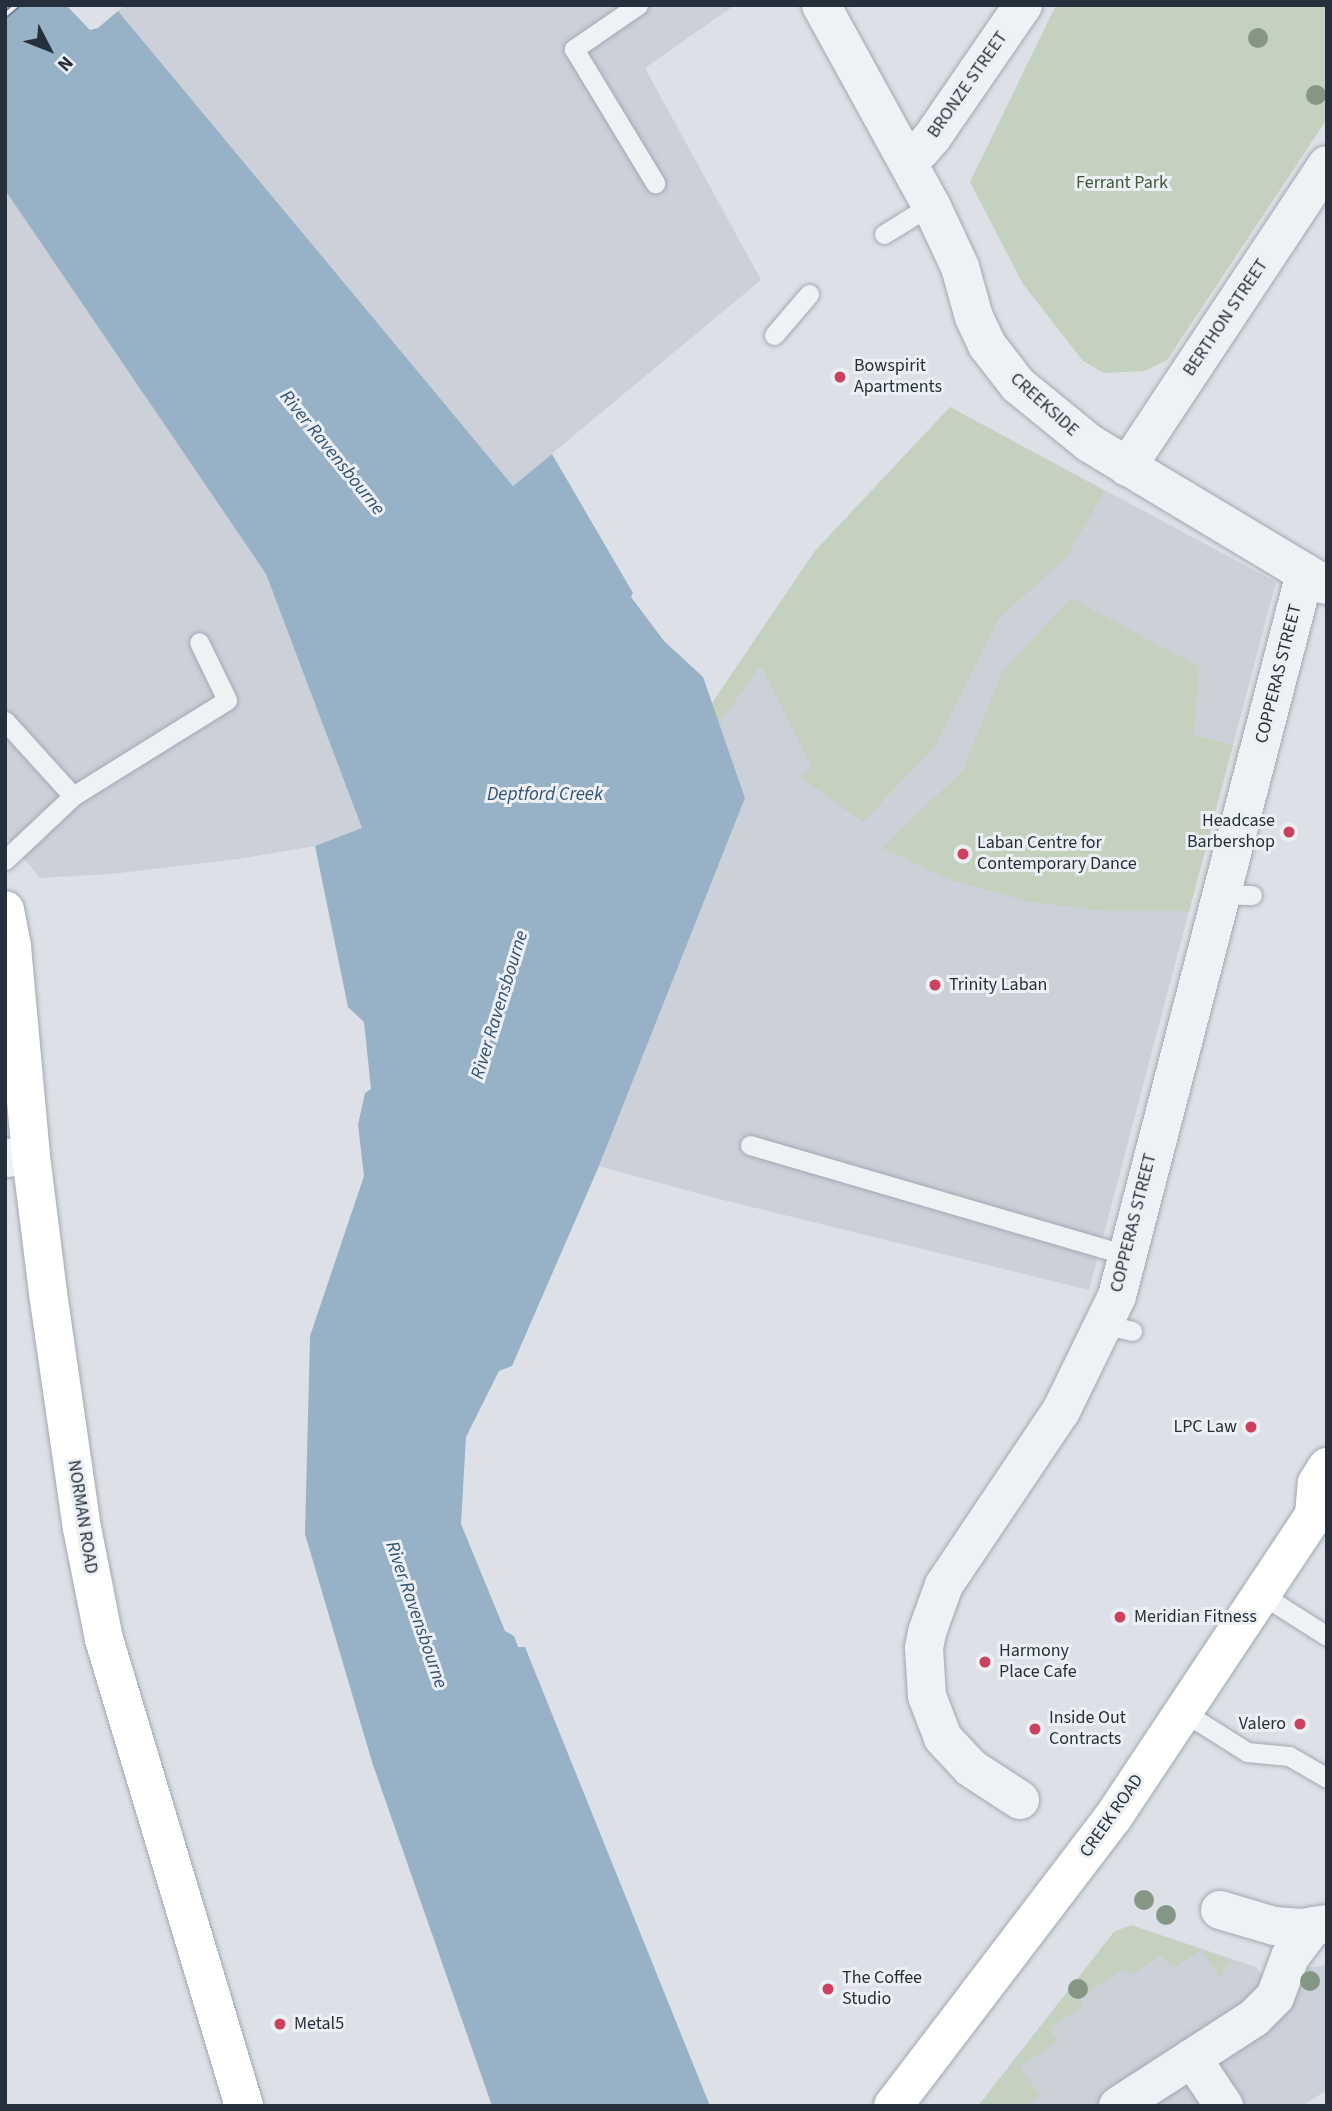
<!DOCTYPE html>
<html>
<head>
<meta charset="utf-8">
<style>
	body { margin:0 }
	#map { position:relative; width:1332px; height:2111px; overflow:hidden; background:#dde1e7; font-family:"Source Sans 3",sans-serif }
	div>[style] { position:absolute }
	[style*='--x'] { left:calc(var(--x)*1px); top:calc(var(--y)*1px); width:calc(var(--w)*1px); rotate:calc(var(--a)*1deg) }
	.built>* { inset:0; background:#cbd0d9 }
	.green>* { inset:0; background:#c4d1be }
	.water>* { inset:0; background:#97b1c7 }
	.roads { filter:drop-shadow(0 0 2px #a2a8b1) drop-shadow(0 0 2px #a2a8b1) }
	.lane>* { height:19px; margin:-9.5px; padding:0 9.5px; transform-origin:9.5px; border-radius:9.5px; background:#eff2f5 }
	.street>* { height:38px; margin:-19px; padding:0 19px; transform-origin:19px; border-radius:19px; background:#eff2f5 }
	.secondary>* { height:38px; margin:-19px; padding:0 19px; transform-origin:19px; border-radius:19px; background:#fff }
	.primary>* { height:38px; margin:-19px; padding:0 19px; transform-origin:19px; border-radius:19px; background:#fff }
	.rail>* { height:8px; margin-top:-4px; transform-origin:0; background:repeating-linear-gradient(90deg,#ecf0f4 0 16px,#768190 0 32px); box-sizing:border-box; border-block:2px solid #768190 }
	.trees>* { width:20px; height:20px; margin:-10px; border-radius:50%; background:#859685 }
	.dots>* { width:19px; height:19px; translate:-50% -50%; box-sizing:border-box; border:4px solid #ecf0f4; border-radius:50% }
	span { translate:-50% -50%; white-space:nowrap; text-align:center; line-height:1.15; -webkit-text-stroke:6px #ecf0f4; paint-order:stroke }
	.street-label { font-size:18px; color:#26303d }
	.park-label { font-size:18px; color:#3d5934 }
	.poi-label { font-size:18px; color:#26303d }
	.left { translate:0 -50%; text-align:left }
	.right { translate:-100% -50%; text-align:right }
	.water-label { font-size:19px; color:#315170; font-style:italic }
	.frame { position:absolute; inset:0; border:7px solid #26303d; pointer-events:none }
	.north { position:absolute; left:14px; top:14px; width:70px; height:70px; -webkit-text-stroke:5px #ecf0f4; paint-order:stroke; rotate:132deg; font-size:19px; font-weight:700; line-height:28px; text-align:center; color:#26303d }
	.north::after { content:''; display:block; margin:auto; width:24px; height:32px; background:#26303d; clip-path:polygon(50% 0,100% 100%,50% 72%,0 100%) }
</style>
</head>
<body>
<div id="map">
	<div class="built">
		<div style="clip-path:polygon(125px 5px,735px 5px,645px 68px,761px 280px,513px 486px,118px 11px)"></div>
		<div style="clip-path:polygon(5px 190px,266px 574px,363px 828px,315px 846px,238px 859px,111px 874px,40px 878px,5px 835px)"></div>
		<div style="clip-path:polygon(950px 407px,1276px 582px,1089px 1290px,707px 1196px,599px 1166px,745px 798px,712px 703px,815px 551px)"></div>
		<div style="clip-path:polygon(1131px 1925px,1256px 1967px,1261px 1974px,1327px 1965px,1327px 2090px,1302px 2106px,978px 2106px,1114px 1932px)"></div>
	</div>
	<div class="green">
		<div style="clip-path:polygon(1056px 5px,1327px 5px,1327px 119px,1167px 360px,1145px 371px,1104px 373px,1083px 361px,1023px 284px,970px 182px)"></div>
		<div style="clip-path:polygon(950px 407px,1104px 491px,1066px 558px,999px 618px,935px 746px,863px 822px,800px 777px,812px 767px,761px 665px,719px 724px,712px 703px,815px 551px)"></div>
		<div style="clip-path:polygon(1071px 598px,1199px 667px,1194px 735px,1233px 745px,1189px 911px,1105px 911px,1030px 902px,951px 880px,882px 848px,963px 770px,1002px 672px)"></div>
		<div style="clip-path:polygon(1131px 1925px,1231px 1960px,1220px 1979px,1202px 1950px,1172px 1969px,1162px 1955px,1131px 1975px,1125px 1968px,1079px 1998px,1083px 2006px,1049px 2028px,1058px 2041px,1020px 2066px,1040px 2096px,1025px 2106px,978px 2106px,1114px 1932px)"></div>
	</div>
	<div class="water">
		<div style="clip-path:polygon(5px 5px,66px 5px,90px 30px,98px 28px,118px 11px,513px 486px,552px 454px,633px 593px,631px 597px,664px 641px,703px 677px,745px 798px,599px 1166px,512px 1366px,499px 1371px,466px 1437px,461px 1524px,505px 1631px,514px 1636px,518px 1647px,525px 1647px,710px 2106px,492px 2106px,372px 1762px,305px 1534px,310px 1336px,364px 1176px,358px 1125px,365px 1093px,371px 1089px,364px 1022px,348px 1007px,315px 846px,362px 828px,266px 574px,5px 190px)"></div>
	</div>
	<div class="roads">
		<div class="lane">
			<div style="--x:638;--y:5;--w:78;--a:145.5"></div>
			<div style="--x:574;--y:49;--w:157;--a:58.8"></div>
			<div style="--x:884;--y:234;--w:55;--a:-31.7"></div>
			<div style="--x:774;--y:335;--w:54;--a:-49.5"></div>
			<div style="--x:5;--y:721;--w:101;--a:47.8"></div>
			<div style="--x:73;--y:796;--w:93;--a:136.7"></div>
			<div style="--x:73;--y:796;--w:181;--a:-31.9"></div>
			<div style="--x:227;--y:700;--w:64;--a:-115.8"></div>
			<div style="--x:1221;--y:894;--w:31;--a:2"></div>
			<div style="--x:750;--y:1145;--w:392;--a:16.3"></div>
			<div style="--x:1104;--y:1324;--w:29;--a:14"></div>
			<div style="--x:1261;--y:1594;--w:78;--a:32.5"></div>
			<div style="--x:1182;--y:1711;--w:77;--a:32.2"></div>
			<div style="--x:1247;--y:1752;--w:42;--a:5.4"></div>
			<div style="--x:1289;--y:1756;--w:44;--a:30.1"></div>
		</div>
		<div class="street">
			<div style="--x:821;--y:5;--w:228;--a:61.2"></div>
			<div style="--x:931;--y:205;--w:68;--a:64.9"></div>
			<div style="--x:960;--y:267;--w:52;--a:74.4"></div>
			<div style="--x:974;--y:317;--w:31;--a:65"></div>
			<div style="--x:987;--y:345;--w:51;--a:52.2"></div>
			<div style="--x:1018;--y:385;--w:92;--a:39.2"></div>
			<div style="--x:1089;--y:443;--w:275;--a:31"></div>
			<div style="--x:906;--y:158;--w:17;--a:-28"></div>
			<div style="--x:921;--y:150;--w:18;--a:-49"></div>
			<div style="--x:933;--y:136;--w:159;--a:-55.5"></div>
			<div style="--x:1127;--y:467;--w:362;--a:-56.5"></div>
			<div style="--x:5;--y:1158;--w:26;--a:-4"></div>
			<div style="--x:1020;--y:1800;--w:59;--a:-146.9"></div>
			<div style="--x:971;--y:1768;--w:41;--a:-133"></div>
			<div style="--x:943;--y:1738;--w:45;--a:-110.9"></div>
			<div style="--x:927;--y:1696;--w:48;--a:-93.6"></div>
			<div style="--x:924;--y:1648;--w:16;--a:-79"></div>
			<div style="--x:927;--y:1632;--w:50;--a:-70.1"></div>
			<div style="--x:944;--y:1585;--w:210;--a:-56.1"></div>
			<div style="--x:1061;--y:1411;--w:128;--a:-64"></div>
			<div style="--x:1117;--y:1296;--w:747;--a:-75.42"></div>
			<div style="--x:1220;--y:1910;--w:56;--a:16.5"></div>
			<div style="--x:1274;--y:1926;--w:28;--a:4"></div>
			<div style="--x:1302;--y:1928;--w:25;--a:-9"></div>
			<div style="--x:1192;--y:2058;--w:58;--a:56.3"></div>
			<div style="--x:1118;--y:2106;--w:162;--a:-32.9"></div>
			<div style="--x:1254;--y:2018;--w:30;--a:-45"></div>
			<div style="--x:1275;--y:1997;--w:43;--a:-69.4"></div>
			<div style="--x:1290;--y:1957;--w:39;--a:-53"></div>
		</div>
		<div class="secondary">
			<div style="--x:5;--y:910;--w:38;--a:79"></div>
			<div style="--x:12;--y:947;--w:210;--a:84.8"></div>
			<div style="--x:31;--y:1156;--w:138;--a:82.9"></div>
			<div style="--x:48;--y:1293;--w:237;--a:81.8"></div>
			<div style="--x:82;--y:1528;--w:113;--a:78.8"></div>
			<div style="--x:104;--y:1639;--w:488;--a:73.3"></div>
		</div>
		<div class="primary">
			<div style="--x:893;--y:2106;--w:361;--a:-52.7"></div>
			<div style="--x:1112;--y:1819;--w:365;--a:-56.4"></div>
			<div style="--x:1314;--y:1515;--w:32;--a:-85"></div>
			<div style="--x:1317;--y:1483;--w:19;--a:-58"></div>
		</div>
	</div>
	<div class="rail">
		<div style="--x:5;--y:15;--w:16;--a:-40"></div>
	</div>
	<div class="trees">
		<div style="left:1258px;top:38px"></div>
		<div style="left:1316px;top:95px"></div>
		<div style="left:1144px;top:1900px"></div>
		<div style="left:1166px;top:1915px"></div>
		<div style="left:1310px;top:1981px"></div>
		<div style="left:1078px;top:1989px"></div>
	</div>
	<div class="dots">
		<div style="left:840px;top:377px;background:#cd415e"></div>
		<div style="left:1289px;top:832px;background:#cd415e"></div>
		<div style="left:963px;top:854px;background:#cd415e"></div>
		<div style="left:935px;top:985px;background:#cd415e"></div>
		<div style="left:1251px;top:1427px;background:#cd415e"></div>
		<div style="left:1120px;top:1617px;background:#cd415e"></div>
		<div style="left:985px;top:1662px;background:#cd415e"></div>
		<div style="left:1300px;top:1724px;background:#cd415e"></div>
		<div style="left:1035px;top:1729px;background:#cd415e"></div>
		<div style="left:828px;top:1989px;background:#cd415e"></div>
		<div style="left:280px;top:2024px;background:#cd415e"></div>
	</div>
	<div class="street-label">
		<span style="left:968px;top:85px;rotate:-55deg">BRONZE STREET</span>
		<span style="left:1226px;top:318px;rotate:-56deg">BERTHON STREET</span>
		<span style="left:1044px;top:405px;rotate:42deg">CREEKSIDE</span>
		<span style="left:1279px;top:674px;rotate:-76deg">COPPERAS STREET</span>
		<span style="left:1134px;top:1223px;rotate:-76deg">COPPERAS STREET</span>
		<span style="left:82px;top:1517px;rotate:81deg">NORMAN ROAD</span>
		<span style="left:1112px;top:1816px;rotate:-55deg">CREEK ROAD</span>
	</div>
	<div class="park-label">
		<span style="left:1122px;top:183px">Ferrant Park</span>
	</div>
	<div class="poi-label">
		<span class="left" style="left:854px;top:377px">Bowspirit<br>Apartments</span>
		<span class="right" style="left:1275px;top:832px">Headcase<br>Barbershop</span>
		<span class="left" style="left:977px;top:854px">Laban Centre for<br>Contemporary Dance</span>
		<span class="left" style="left:949px;top:985px">Trinity Laban</span>
		<span class="right" style="left:1237px;top:1427px">LPC Law</span>
		<span class="left" style="left:1134px;top:1617px">Meridian Fitness</span>
		<span class="left" style="left:999px;top:1662px">Harmony<br>Place Cafe</span>
		<span class="left" style="left:1049px;top:1729px">Inside Out<br>Contracts</span>
		<span class="right" style="left:1286px;top:1724px">Valero</span>
		<span class="left" style="left:842px;top:1989px">The Coffee<br>Studio</span>
		<span class="left" style="left:294px;top:2024px">Metal5</span>
	</div>
	<div class="water-label">
		<span style="left:332px;top:453px;rotate:51deg">River Ravensbourne</span>
		<span style="left:545px;top:795px">Deptford Creek</span>
		<span style="left:500px;top:1005px;rotate:-73deg">River Ravensbourne</span>
		<span style="left:416px;top:1615px;rotate:71deg">River Ravensbourne</span>
	</div>
	<div class="frame"></div>
	<div class="north">N</div>
</div>
</body>
</html>
